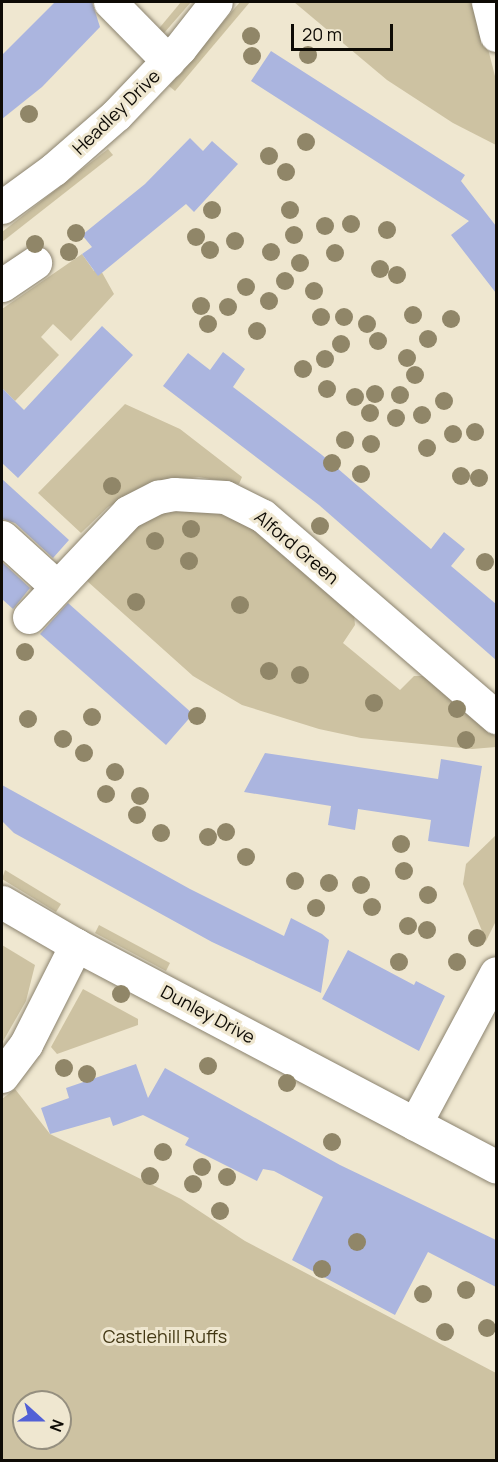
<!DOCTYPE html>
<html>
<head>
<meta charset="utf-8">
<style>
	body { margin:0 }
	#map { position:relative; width:498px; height:1462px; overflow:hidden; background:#efe7d0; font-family:Manrope,sans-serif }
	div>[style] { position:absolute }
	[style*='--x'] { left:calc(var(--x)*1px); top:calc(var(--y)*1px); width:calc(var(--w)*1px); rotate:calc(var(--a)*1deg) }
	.green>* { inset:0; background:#cdc2a2 }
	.building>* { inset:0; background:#abb5df }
	.roads { filter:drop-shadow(0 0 2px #8b836f) drop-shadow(0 0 2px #8b836f) }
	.minor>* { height:33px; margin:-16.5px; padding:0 16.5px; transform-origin:16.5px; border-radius:16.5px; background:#fff }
	.trees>* { width:18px; height:18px; margin:-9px; border-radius:50%; background:#908668 }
	span { translate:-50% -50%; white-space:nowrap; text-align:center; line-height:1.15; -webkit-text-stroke:6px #efe7d0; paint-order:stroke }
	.street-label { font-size:18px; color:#0e0b05 }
	.park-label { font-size:18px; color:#423713 }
	.frame { position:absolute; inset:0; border:3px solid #0e0b05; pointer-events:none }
	.north { position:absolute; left:12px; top:1390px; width:60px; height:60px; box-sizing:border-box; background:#efe7d0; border:2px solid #958f7f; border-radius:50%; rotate:111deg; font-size:16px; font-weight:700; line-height:24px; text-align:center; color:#0e0b05 }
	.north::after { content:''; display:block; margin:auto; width:21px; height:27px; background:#5260d6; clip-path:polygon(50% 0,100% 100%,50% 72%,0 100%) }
	.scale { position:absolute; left:291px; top:24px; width:102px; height:27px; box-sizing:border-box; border:3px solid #0e0b05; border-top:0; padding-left:8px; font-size:18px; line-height:21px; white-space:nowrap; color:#0e0b05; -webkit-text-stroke:4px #efe7d0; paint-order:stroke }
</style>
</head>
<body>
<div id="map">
	<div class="green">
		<div style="clip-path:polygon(181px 2px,191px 2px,164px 33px,156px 32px)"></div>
		<div style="clip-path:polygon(240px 2px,250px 2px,175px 91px,169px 86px)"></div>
		<div style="clip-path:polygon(294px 2px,476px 2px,496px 80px,496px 145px,453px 123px,387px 80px)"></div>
		<div style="clip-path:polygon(108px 149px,113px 155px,2px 242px,2px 232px)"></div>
		<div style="clip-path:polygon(82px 254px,94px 271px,99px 267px,114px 294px,71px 341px,53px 324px,41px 337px,59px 355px,15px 401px,2px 388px,2px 309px)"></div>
		<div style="clip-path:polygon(125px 404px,180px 429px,242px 477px,239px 484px,199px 477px,150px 483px,108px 507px,81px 533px,38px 493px)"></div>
		<div style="clip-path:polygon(173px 509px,225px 513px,257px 530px,354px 614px,355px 625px,343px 643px,400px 690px,414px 676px,426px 676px,490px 731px,496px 737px,496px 747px,472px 749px,361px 738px,319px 729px,242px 705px,193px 676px,87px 581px,100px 566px,94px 560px,121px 533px)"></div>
		<div style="clip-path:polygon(496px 835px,496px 921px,486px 941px,463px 884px,466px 864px)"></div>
		<div style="clip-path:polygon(5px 870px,61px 904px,56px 912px,2px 879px)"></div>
		<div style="clip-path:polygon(99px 925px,170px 963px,166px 971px,95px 933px)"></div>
		<div style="clip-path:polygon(2px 945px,35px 965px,26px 1001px,2px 1043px)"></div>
		<div style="clip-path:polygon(83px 989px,138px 1019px,138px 1025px,57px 1054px,51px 1047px)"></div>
		<div style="clip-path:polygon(evenodd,15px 1089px,50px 1134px,181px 1199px,245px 1241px,496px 1373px,496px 1460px,2px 1460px,2px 1099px,15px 1089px,24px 1402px,60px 1402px,60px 1438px,24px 1438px,24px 1402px)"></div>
	</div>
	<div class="building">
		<div style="clip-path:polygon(55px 2px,92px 2px,100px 27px,42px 87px,2px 119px,2px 55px)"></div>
		<div style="clip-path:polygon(271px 51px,465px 175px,461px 181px,496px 226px,496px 293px,451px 235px,469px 221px,251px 81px)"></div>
		<div style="clip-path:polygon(190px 138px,203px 151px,212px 141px,238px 164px,194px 212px,186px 204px,98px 276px,82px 254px,92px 247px,82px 235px,145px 184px)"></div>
		<div style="clip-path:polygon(102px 326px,133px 355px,18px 478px,2px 463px,2px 388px,24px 410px)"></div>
		<div style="clip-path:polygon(223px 352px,245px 369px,233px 387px,322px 455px,431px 549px,444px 532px,465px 549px,451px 566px,496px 604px,496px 660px,319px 505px,163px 386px,188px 353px,210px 370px)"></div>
		<div style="clip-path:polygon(2px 479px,69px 540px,53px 558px,15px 523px,2px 519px)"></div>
		<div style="clip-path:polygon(2px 562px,30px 588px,13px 609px,2px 599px)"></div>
		<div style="clip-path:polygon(68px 603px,193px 714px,166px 745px,40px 634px)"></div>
		<div style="clip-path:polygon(265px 753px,438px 779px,441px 759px,482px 766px,469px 847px,428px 841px,431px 820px,358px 809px,355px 830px,328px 825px,331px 806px,244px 792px)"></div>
		<div style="clip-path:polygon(2px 785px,190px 889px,284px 936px,291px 918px,322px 934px,329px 940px,321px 993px,212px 942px,14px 833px,2px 821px)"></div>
		<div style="clip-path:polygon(348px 950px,414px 985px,416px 981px,445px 996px,419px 1051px,322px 999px)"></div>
		<div style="clip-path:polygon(136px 1064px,148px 1098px,165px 1068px,340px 1165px,496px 1240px,496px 1287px,428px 1252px,395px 1315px,292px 1260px,323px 1197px,274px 1171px,263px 1169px,257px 1181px,185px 1145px,189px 1138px,143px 1115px,113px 1126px,110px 1117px,50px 1134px,41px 1108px,69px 1098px,66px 1088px)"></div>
	</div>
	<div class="roads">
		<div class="minor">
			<div style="--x:110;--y:2;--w:83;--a:45.5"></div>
			<div style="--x:488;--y:2;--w:34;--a:76"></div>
			<div style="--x:2;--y:207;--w:64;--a:-36.2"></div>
			<div style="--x:54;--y:169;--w:82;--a:-41.1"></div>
			<div style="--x:116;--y:115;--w:93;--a:-46.3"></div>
			<div style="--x:180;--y:48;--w:58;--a:-52"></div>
			<div style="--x:2;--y:285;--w:40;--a:-34"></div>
			<div style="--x:2;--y:537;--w:73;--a:42.2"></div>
			<div style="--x:29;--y:617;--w:144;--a:-46.7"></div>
			<div style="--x:128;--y:512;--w:34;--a:-27"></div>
			<div style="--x:158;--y:497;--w:16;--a:-11"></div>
			<div style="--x:174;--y:494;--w:51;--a:3.4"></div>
			<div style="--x:225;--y:497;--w:42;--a:26.6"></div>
			<div style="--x:263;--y:516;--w:308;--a:40.8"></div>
			<div style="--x:2;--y:902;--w:86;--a:30.2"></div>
			<div style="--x:76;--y:945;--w:475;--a:27.8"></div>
			<div style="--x:2;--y:1076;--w:40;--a:-53"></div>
			<div style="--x:26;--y:1044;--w:111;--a:-63.2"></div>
			<div style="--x:415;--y:1124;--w:171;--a:-61.8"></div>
		</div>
	</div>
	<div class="trees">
		<div style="left:251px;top:36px"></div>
		<div style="left:308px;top:55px"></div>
		<div style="left:252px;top:56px"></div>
		<div style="left:29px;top:114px"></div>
		<div style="left:306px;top:142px"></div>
		<div style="left:269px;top:156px"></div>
		<div style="left:286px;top:172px"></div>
		<div style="left:212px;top:210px"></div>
		<div style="left:290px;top:210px"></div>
		<div style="left:351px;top:224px"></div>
		<div style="left:325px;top:226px"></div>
		<div style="left:387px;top:230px"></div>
		<div style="left:76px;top:233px"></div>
		<div style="left:294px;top:235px"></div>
		<div style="left:196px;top:237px"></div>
		<div style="left:235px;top:241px"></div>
		<div style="left:35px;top:244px"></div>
		<div style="left:210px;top:250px"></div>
		<div style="left:69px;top:252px"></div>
		<div style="left:271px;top:252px"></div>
		<div style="left:335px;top:253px"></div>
		<div style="left:300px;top:263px"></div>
		<div style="left:380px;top:269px"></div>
		<div style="left:397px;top:275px"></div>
		<div style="left:285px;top:281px"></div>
		<div style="left:246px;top:287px"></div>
		<div style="left:314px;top:291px"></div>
		<div style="left:269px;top:301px"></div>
		<div style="left:201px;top:306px"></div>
		<div style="left:228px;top:307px"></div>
		<div style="left:413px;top:315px"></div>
		<div style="left:321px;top:317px"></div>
		<div style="left:344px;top:317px"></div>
		<div style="left:451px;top:319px"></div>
		<div style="left:208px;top:324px"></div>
		<div style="left:367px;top:324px"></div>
		<div style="left:257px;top:331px"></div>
		<div style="left:428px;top:339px"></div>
		<div style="left:378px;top:341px"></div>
		<div style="left:341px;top:344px"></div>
		<div style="left:407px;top:358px"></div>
		<div style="left:325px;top:359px"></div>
		<div style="left:303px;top:369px"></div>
		<div style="left:415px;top:375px"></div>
		<div style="left:327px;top:389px"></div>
		<div style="left:375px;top:394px"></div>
		<div style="left:400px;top:395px"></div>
		<div style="left:355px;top:397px"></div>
		<div style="left:444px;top:401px"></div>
		<div style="left:370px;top:413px"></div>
		<div style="left:422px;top:415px"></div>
		<div style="left:396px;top:418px"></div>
		<div style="left:475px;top:432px"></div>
		<div style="left:453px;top:434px"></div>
		<div style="left:345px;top:440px"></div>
		<div style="left:371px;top:444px"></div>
		<div style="left:427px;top:448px"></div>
		<div style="left:332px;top:463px"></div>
		<div style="left:361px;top:474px"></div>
		<div style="left:461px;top:476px"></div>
		<div style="left:479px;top:478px"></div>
		<div style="left:112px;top:486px"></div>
		<div style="left:320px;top:526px"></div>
		<div style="left:191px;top:529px"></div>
		<div style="left:155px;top:541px"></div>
		<div style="left:189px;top:561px"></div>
		<div style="left:485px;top:562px"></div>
		<div style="left:136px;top:602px"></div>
		<div style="left:240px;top:605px"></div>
		<div style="left:25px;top:652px"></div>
		<div style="left:269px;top:671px"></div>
		<div style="left:300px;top:675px"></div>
		<div style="left:374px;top:703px"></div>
		<div style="left:457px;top:709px"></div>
		<div style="left:197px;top:716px"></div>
		<div style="left:92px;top:717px"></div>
		<div style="left:28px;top:719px"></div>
		<div style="left:63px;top:739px"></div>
		<div style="left:466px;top:740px"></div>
		<div style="left:84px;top:753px"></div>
		<div style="left:115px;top:772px"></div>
		<div style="left:106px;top:794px"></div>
		<div style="left:140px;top:796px"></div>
		<div style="left:137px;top:815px"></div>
		<div style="left:226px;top:832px"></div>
		<div style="left:161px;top:833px"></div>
		<div style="left:208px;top:837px"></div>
		<div style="left:401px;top:844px"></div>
		<div style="left:246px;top:857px"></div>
		<div style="left:404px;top:871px"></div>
		<div style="left:295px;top:881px"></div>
		<div style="left:329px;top:883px"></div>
		<div style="left:361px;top:885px"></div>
		<div style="left:428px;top:895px"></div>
		<div style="left:372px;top:907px"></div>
		<div style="left:316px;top:908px"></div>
		<div style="left:408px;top:926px"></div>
		<div style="left:427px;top:930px"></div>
		<div style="left:477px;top:938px"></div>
		<div style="left:399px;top:962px"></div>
		<div style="left:457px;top:962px"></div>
		<div style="left:121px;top:994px"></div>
		<div style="left:208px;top:1066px"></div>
		<div style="left:64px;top:1068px"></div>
		<div style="left:87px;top:1074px"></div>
		<div style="left:287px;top:1083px"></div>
		<div style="left:332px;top:1142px"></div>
		<div style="left:163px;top:1152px"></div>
		<div style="left:202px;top:1167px"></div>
		<div style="left:150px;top:1176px"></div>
		<div style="left:227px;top:1177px"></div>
		<div style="left:193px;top:1184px"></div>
		<div style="left:220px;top:1211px"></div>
		<div style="left:357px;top:1242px"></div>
		<div style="left:322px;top:1269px"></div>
		<div style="left:466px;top:1290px"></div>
		<div style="left:423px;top:1294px"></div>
		<div style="left:487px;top:1328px"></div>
		<div style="left:445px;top:1332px"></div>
	</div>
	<div class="street-label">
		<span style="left:116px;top:112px;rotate:-44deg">Headley Drive</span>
		<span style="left:297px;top:547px;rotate:40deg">Alford Green</span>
		<span style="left:208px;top:1014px;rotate:28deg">Dunley Drive</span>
	</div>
	<div class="park-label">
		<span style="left:165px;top:1336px">Castlehill Ruffs</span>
	</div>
	<div class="frame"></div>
	<div class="north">N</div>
	<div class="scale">20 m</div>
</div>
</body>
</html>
